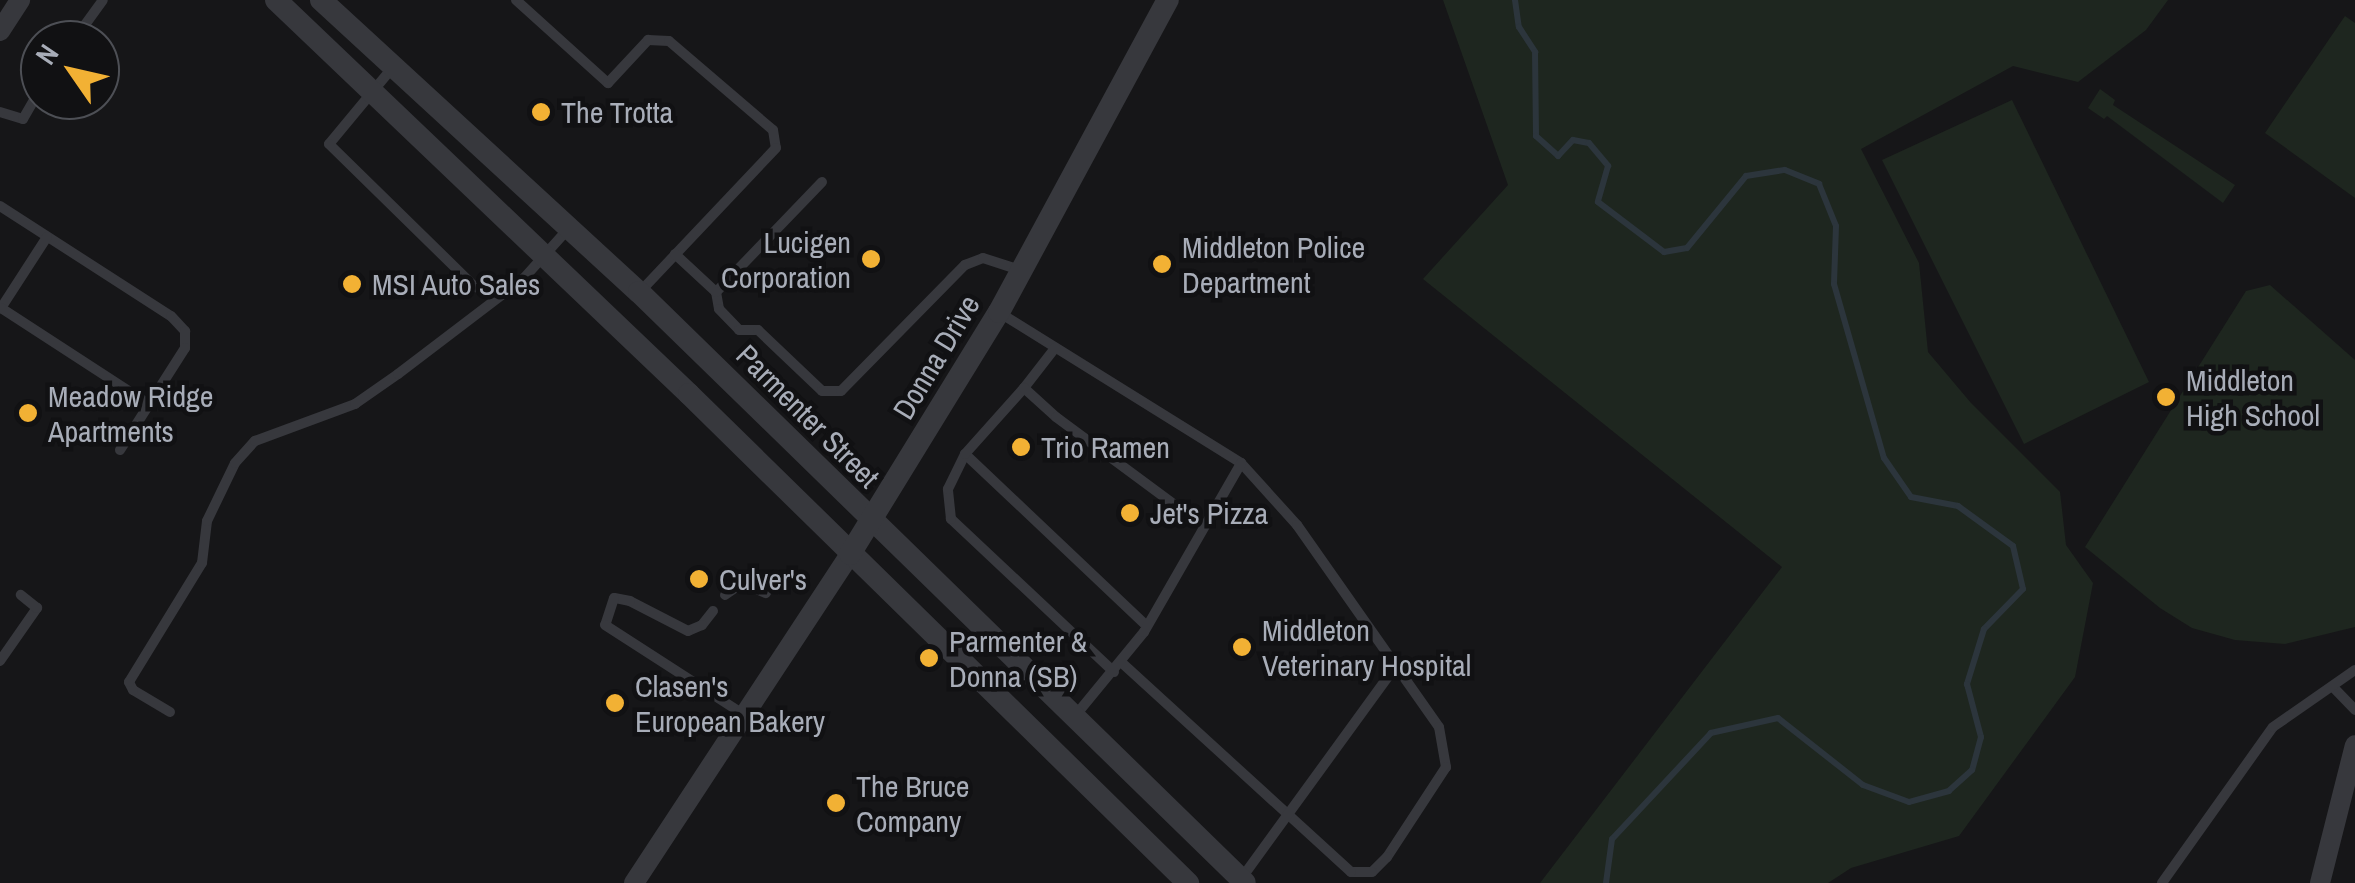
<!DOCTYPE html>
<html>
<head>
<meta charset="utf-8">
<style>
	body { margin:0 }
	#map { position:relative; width:2355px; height:883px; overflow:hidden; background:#161618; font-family:"Archivo Narrow",sans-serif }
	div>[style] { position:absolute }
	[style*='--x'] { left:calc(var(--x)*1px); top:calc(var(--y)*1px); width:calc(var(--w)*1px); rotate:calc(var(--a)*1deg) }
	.green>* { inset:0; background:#1e261f }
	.stream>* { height:6px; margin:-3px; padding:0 3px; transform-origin:3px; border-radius:3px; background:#2c353c }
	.service>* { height:10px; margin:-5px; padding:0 5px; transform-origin:5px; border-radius:5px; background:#37383d }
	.minor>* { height:20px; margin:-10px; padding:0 10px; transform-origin:10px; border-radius:10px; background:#37383d }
	.tertiary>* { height:22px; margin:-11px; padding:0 11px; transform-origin:11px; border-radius:11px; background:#37383d }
	.dots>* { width:28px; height:28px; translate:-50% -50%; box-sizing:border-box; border:5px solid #111113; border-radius:50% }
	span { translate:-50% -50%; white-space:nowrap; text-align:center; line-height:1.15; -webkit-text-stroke:9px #111113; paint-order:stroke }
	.poi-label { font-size:30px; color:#a8adb8 }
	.left { translate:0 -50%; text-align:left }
	.right { translate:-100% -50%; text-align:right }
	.street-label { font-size:30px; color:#a8adb8 }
	.north { position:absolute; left:20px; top:20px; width:100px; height:100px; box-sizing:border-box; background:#111113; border:2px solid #4d4f55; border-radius:50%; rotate:304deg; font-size:28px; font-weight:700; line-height:40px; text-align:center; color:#a8adb8 }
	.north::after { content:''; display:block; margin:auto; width:35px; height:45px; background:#f2b134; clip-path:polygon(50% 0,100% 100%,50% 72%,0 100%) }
</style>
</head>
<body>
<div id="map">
	<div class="green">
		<div style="clip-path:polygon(1443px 0,2168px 0,2146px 30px,2078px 82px,2013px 66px,1861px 149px,1919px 263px,1928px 352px,1971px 403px,2060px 492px,2066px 545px,2093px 583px,2075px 677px,1959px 836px,1851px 868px,1828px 883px,1540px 883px,1782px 567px,1423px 279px,1508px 185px)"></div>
		<div style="clip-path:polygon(2345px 16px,2355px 23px,2355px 198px,2265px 133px)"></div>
		<div style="clip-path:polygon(2100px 89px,2115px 100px,2113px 105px,2235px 185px,2223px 203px,2107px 116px,2104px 119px,2088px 108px)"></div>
		<div style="clip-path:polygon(2012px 100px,2149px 382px,2024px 444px,1882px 160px)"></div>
		<div style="clip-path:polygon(2270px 285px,2355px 360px,2355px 627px,2285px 644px,2235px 640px,2192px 628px,2160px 608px,2085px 547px,2246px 291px)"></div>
	</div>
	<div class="stream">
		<div style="--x:1515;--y:0;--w:27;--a:82"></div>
		<div style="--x:1519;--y:27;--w:30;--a:57"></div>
		<div style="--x:1535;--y:52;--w:84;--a:89.3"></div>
		<div style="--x:1536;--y:136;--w:30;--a:42"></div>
		<div style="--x:1558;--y:156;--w:22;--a:-47"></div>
		<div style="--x:1573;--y:140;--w:16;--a:11"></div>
		<div style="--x:1589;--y:143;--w:30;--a:50"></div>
		<div style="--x:1608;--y:166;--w:37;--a:106"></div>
		<div style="--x:1598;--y:202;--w:83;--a:37.1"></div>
		<div style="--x:1664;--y:252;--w:23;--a:-10"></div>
		<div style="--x:1687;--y:248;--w:93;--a:-50.7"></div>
		<div style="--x:1746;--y:176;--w:39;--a:-9"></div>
		<div style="--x:1785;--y:170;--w:37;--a:22"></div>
		<div style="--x:1819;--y:184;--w:45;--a:68"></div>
		<div style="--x:1836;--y:226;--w:58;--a:92"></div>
		<div style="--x:1834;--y:284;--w:181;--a:74"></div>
		<div style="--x:1884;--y:458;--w:47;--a:55.3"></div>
		<div style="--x:1911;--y:497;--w:48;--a:10.8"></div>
		<div style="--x:1958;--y:506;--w:68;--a:36"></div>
		<div style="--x:2013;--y:546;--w:44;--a:76.9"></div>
		<div style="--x:2023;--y:589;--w:56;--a:134.3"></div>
		<div style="--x:1984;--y:629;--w:58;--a:107.2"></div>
		<div style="--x:1967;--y:684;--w:55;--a:75.2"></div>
		<div style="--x:1981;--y:737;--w:34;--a:105"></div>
		<div style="--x:1972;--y:770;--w:31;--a:138"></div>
		<div style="--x:1949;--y:791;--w:41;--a:164.6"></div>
		<div style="--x:1909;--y:802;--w:49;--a:-159.7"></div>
		<div style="--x:1863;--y:785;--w:108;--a:-141.8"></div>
		<div style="--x:1778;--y:718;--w:69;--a:167.4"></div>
		<div style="--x:1711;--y:733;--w:145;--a:133"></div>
		<div style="--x:1612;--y:839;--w:44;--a:97.8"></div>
	</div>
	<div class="service">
		<div style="--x:516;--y:0;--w:124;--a:42.1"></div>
		<div style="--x:608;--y:83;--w:59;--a:-47.1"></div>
		<div style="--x:648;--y:40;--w:21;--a:3"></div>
		<div style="--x:669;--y:41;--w:137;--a:40.6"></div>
		<div style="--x:773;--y:130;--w:18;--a:81"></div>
		<div style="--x:776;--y:148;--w:198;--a:133.4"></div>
		<div style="--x:74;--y:40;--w:49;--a:-54.1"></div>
		<div style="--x:393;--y:67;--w:100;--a:129.7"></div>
		<div style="--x:329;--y:144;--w:204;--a:44.4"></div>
		<div style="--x:475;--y:287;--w:29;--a:12"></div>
		<div style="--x:0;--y:112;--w:24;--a:17"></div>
		<div style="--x:23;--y:119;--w:34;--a:-60"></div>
		<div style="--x:822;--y:182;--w:153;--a:133.9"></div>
		<div style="--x:716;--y:292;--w:17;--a:80"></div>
		<div style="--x:719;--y:309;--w:29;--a:46"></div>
		<div style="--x:739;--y:330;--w:19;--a:0"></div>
		<div style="--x:758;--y:330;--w:88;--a:43.6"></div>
		<div style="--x:822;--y:391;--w:19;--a:0"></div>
		<div style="--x:841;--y:391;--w:177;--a:-45.5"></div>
		<div style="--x:965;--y:265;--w:19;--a:-21"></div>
		<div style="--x:983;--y:258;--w:40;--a:18"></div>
		<div style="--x:0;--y:206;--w:203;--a:32.8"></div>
		<div style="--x:171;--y:316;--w:21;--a:47"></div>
		<div style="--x:185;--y:331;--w:17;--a:90"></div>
		<div style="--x:185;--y:348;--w:121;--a:122.5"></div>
		<div style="--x:47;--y:237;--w:85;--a:122.9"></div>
		<div style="--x:1;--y:308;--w:176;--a:33"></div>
		<div style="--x:675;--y:254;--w:56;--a:42.8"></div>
		<div style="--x:1000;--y:313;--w:284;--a:31.9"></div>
		<div style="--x:1241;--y:463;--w:84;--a:47.9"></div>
		<div style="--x:1297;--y:525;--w:247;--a:54.9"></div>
		<div style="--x:1439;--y:727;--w:41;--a:80.1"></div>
		<div style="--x:1446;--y:767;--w:108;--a:123.2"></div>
		<div style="--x:1387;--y:857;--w:21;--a:135"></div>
		<div style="--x:1372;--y:872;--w:21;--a:180"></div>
		<div style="--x:1351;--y:872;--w:310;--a:-137.6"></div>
		<div style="--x:1024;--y:388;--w:51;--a:-52.2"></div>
		<div style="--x:965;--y:454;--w:250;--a:43.4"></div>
		<div style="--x:725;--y:595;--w:21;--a:-35"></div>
		<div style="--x:742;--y:583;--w:26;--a:23"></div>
		<div style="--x:713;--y:611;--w:18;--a:128"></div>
		<div style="--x:702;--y:625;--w:15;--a:157"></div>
		<div style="--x:688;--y:631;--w:65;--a:-152.7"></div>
		<div style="--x:630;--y:601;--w:16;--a:-169"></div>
		<div style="--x:614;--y:598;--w:28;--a:108"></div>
		<div style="--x:605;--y:625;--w:164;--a:32.8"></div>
		<div style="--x:0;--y:661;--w:65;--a:-55.1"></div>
		<div style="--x:37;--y:608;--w:21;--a:-141"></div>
		<div style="--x:1114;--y:672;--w:224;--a:-136.8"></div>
		<div style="--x:951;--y:519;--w:30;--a:-96"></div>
		<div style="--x:948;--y:489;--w:39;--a:-64"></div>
		<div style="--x:965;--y:454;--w:89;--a:-48.2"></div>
		<div style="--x:1024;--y:388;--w:43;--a:42.2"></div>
		<div style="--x:1056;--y:417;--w:182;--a:36.5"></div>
		<div style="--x:2333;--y:687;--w:32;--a:46"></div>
		<div style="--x:170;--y:712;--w:43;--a:-149.3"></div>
		<div style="--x:133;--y:690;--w:9;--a:-117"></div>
		<div style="--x:129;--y:682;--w:140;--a:-58.5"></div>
		<div style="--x:202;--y:563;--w:42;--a:-83.2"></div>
		<div style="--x:207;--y:521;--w:64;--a:-64.2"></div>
		<div style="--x:235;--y:463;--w:30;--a:-48"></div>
		<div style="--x:255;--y:441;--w:107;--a:-20.3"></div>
		<div style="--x:355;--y:404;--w:52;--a:-34.9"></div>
		<div style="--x:398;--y:374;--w:158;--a:-37.3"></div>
		<div style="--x:524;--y:278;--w:67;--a:-48"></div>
		<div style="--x:1075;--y:716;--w:109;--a:-50.6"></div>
		<div style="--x:1144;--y:632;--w:195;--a:-60.1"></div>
		<div style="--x:1241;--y:879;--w:263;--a:-54"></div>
		<div style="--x:2162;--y:883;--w:191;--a:-54.6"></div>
		<div style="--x:2273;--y:727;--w:100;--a:-34.8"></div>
	</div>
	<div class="minor">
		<div style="--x:0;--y:31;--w:37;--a:-57"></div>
		<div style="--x:634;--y:883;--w:394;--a:-56.7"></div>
		<div style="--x:2320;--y:883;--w:142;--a:-75.8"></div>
	</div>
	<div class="tertiary">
		<div style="--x:276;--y:0;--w:571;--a:43.65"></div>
		<div style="--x:689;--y:394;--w:699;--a:44.42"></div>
		<div style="--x:321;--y:0;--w:432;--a:42.6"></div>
		<div style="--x:639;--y:292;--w:846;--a:44.28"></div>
		<div style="--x:850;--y:554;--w:284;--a:-58.4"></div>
		<div style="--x:999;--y:312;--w:355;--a:-61.6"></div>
	</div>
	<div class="dots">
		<div style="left:541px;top:112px;background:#f2b134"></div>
		<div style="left:871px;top:259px;background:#f2b134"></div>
		<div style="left:1162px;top:264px;background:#f2b134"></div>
		<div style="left:352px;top:284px;background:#f2b134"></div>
		<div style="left:2166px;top:397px;background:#f2b134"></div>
		<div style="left:28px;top:413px;background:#f2b134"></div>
		<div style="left:1021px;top:447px;background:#f2b134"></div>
		<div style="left:1130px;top:513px;background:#f2b134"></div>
		<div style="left:699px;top:579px;background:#f2b134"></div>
		<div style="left:1242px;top:647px;background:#f2b134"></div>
		<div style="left:929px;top:658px;background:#f2b134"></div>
		<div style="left:615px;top:703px;background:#f2b134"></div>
		<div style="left:836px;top:803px;background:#f2b134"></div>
	</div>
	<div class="poi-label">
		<span class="left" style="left:561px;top:112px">The Trotta</span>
		<span class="right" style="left:851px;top:259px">Lucigen<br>Corporation</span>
		<span class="left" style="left:1182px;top:264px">Middleton Police<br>Department</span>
		<span class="left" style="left:372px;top:284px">MSI Auto Sales</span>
		<span class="left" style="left:2186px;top:397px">Middleton<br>High School</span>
		<span class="left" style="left:48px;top:413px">Meadow Ridge<br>Apartments</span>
		<span class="left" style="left:1041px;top:447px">Trio Ramen</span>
		<span class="left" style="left:1150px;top:513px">Jet's Pizza</span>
		<span class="left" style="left:719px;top:579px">Culver's</span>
		<span class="left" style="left:1262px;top:647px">Middleton<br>Veterinary Hospital</span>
		<span class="left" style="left:949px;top:658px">Parmenter &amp;<br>Donna (SB)</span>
		<span class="left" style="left:635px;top:703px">Clasen's<br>European Bakery</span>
		<span class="left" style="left:856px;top:803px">The Bruce<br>Company</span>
	</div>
	<div class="street-label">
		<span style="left:936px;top:357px;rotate:-59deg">Donna Drive</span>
		<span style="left:808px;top:416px;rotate:45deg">Parmenter Street</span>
	</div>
	<div class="north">N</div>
</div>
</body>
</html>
